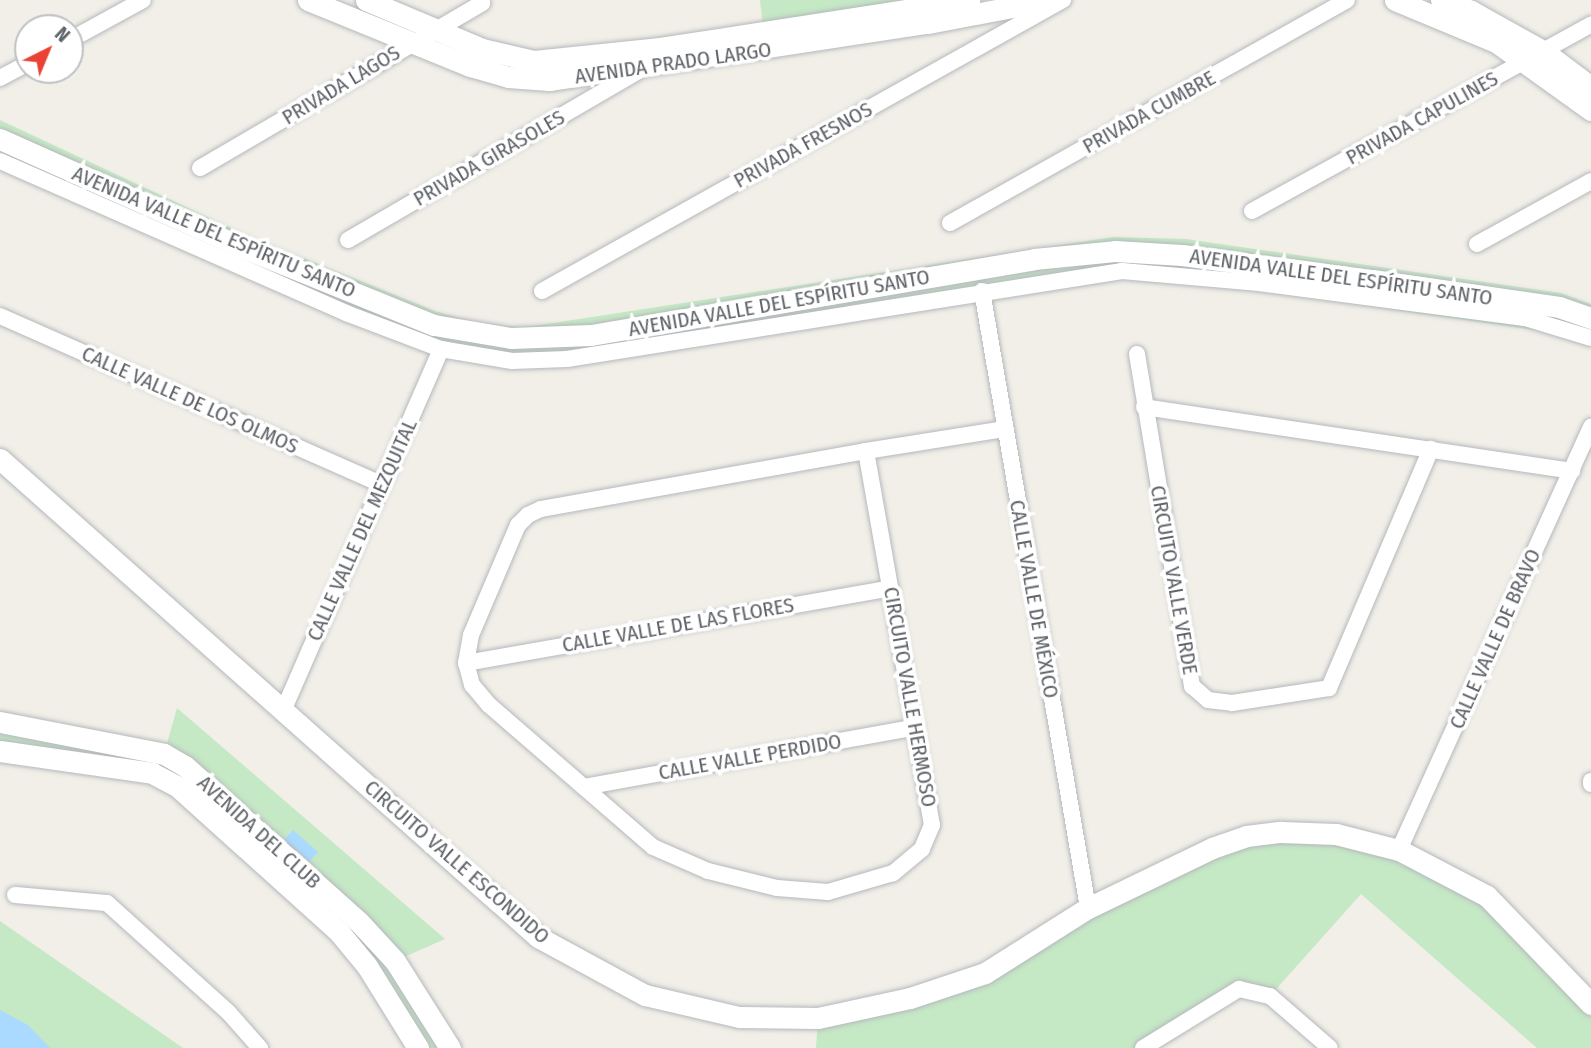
<!DOCTYPE html>
<html>
<head>
<meta charset="utf-8">
<style>
	body { margin:0 }
	#map { position:relative; width:1591px; height:1048px; overflow:hidden; background:#f1efe8; font-family:"Fira Sans Condensed",sans-serif }
	div>[style] { position:absolute }
	[style*='--x'] { left:calc(var(--x)*1px); top:calc(var(--y)*1px); width:calc(var(--w)*1px); rotate:calc(var(--a)*1deg) }
	.green>* { inset:0; background:#c5e8c5 }
	.water>* { inset:0; background:#aadaff }
	.roads { filter:drop-shadow(0 0 2px #b5b8bc) drop-shadow(0 0 2px #b5b8bc) }
	.street>* { height:16px; margin:-8px; padding:0 8px; transform-origin:8px; border-radius:8px; background:#fff }
	.secondary>* { height:21px; margin:-10.5px; padding:0 10.5px; transform-origin:10.5px; border-radius:10.5px; background:#fff }
	span { translate:-50% -50%; white-space:nowrap; text-align:center; line-height:1.15; -webkit-text-stroke:7px #fff; paint-order:stroke }
	.street-label { font-size:21px; color:#5f6368 }
	.north { position:absolute; left:14px; top:14px; width:70px; height:70px; box-sizing:border-box; background:#fff; border:2px solid #bfc1c3; border-radius:50%; rotate:43deg; font-size:19px; font-weight:700; line-height:28px; text-align:center; color:#5f6368 }
	.north::after { content:''; display:block; margin:auto; width:24px; height:32px; background:#ea4335; clip-path:polygon(50% 0,100% 100%,50% 72%,0 100%) }
</style>
</head>
<body>
<div id="map">
	<div class="green">
		<div style="clip-path:polygon(760px 0,968px 0,764px 36px)"></div>
		<div style="clip-path:polygon(0 120px,242px 233px,435px 311px,483px 325px,527px 327px,1113px 237px,1186px 239px,1561px 293px,1591px 304px,1591px 338px,1122px 271px,567px 359px,441px 349px,0 161px)"></div>
		<div style="clip-path:polygon(177px 708px,445px 939px,395px 961px,450px 1048px,418px 1048px,367px 966px,178px 787px,0 751px,0 722px,164px 754px)"></div>
		<div style="clip-path:polygon(1336px 834px,1487px 896px,1591px 1004px,1591px 1048px,1537px 1048px,1361px 894px,1270px 996px,1239px 989px,1143px 1048px,816px 1048px,818px 1018px,985px 973px,1212px 848px)"></div>
		<div style="clip-path:polygon(0 921px,183px 1048px,0 1048px)"></div>
	</div>
	<div class="water">
		<div style="clip-path:polygon(293px 830px,318px 852px,308px 863px,284px 840px)"></div>
		<div style="clip-path:polygon(0 1010px,28px 1025px,50px 1048px,0 1048px)"></div>
	</div>
	<div class="roads">
		<div class="street">
			<div style="--x:70;--y:40;--w:83;--a:-28.7"></div>
			<div style="--x:0;--y:78;--w:32;--a:-28"></div>
			<div style="--x:0;--y:161;--w:378;--a:23.7"></div>
			<div style="--x:346;--y:313;--w:102;--a:20.8"></div>
			<div style="--x:441;--y:349;--w:72;--a:9.6"></div>
			<div style="--x:512;--y:361;--w:55;--a:-2.1"></div>
			<div style="--x:567;--y:359;--w:562;--a:-9.01"></div>
			<div style="--x:1122;--y:271;--w:138;--a:5"></div>
			<div style="--x:1259;--y:283;--w:268;--a:7.5"></div>
			<div style="--x:1525;--y:318;--w:69;--a:16.9"></div>
			<div style="--x:200;--y:168;--w:327;--a:-30.3"></div>
			<div style="--x:1252;--y:211;--w:387;--a:-28.8"></div>
			<div style="--x:950;--y:223;--w:455;--a:-29.3"></div>
			<div style="--x:348;--y:240;--w:340;--a:-30.2"></div>
			<div style="--x:1477;--y:244;--w:130;--a:-28.9"></div>
			<div style="--x:542;--y:291;--w:597;--a:-29.19"></div>
			<div style="--x:982;--y:291;--w:626;--a:80.25"></div>
			<div style="--x:0;--y:316;--w:416;--a:23.8"></div>
			<div style="--x:1137;--y:354;--w:337;--a:80.6"></div>
			<div style="--x:1192;--y:686;--w:21;--a:41"></div>
			<div style="--x:1208;--y:700;--w:24;--a:7"></div>
			<div style="--x:1232;--y:703;--w:98;--a:-8.8"></div>
			<div style="--x:1329;--y:688;--w:260;--a:-66.9"></div>
			<div style="--x:1144;--y:407;--w:433;--a:8.5"></div>
			<div style="--x:866;--y:451;--w:380;--a:80"></div>
			<div style="--x:932;--y:825;--w:26;--a:113"></div>
			<div style="--x:922;--y:849;--w:38;--a:140"></div>
			<div style="--x:893;--y:873;--w:68;--a:163.7"></div>
			<div style="--x:828;--y:892;--w:51;--a:-175.5"></div>
			<div style="--x:777;--y:888;--w:71;--a:-166.2"></div>
			<div style="--x:708;--y:871;--w:60;--a:-156.4"></div>
			<div style="--x:653;--y:847;--w:217;--a:-139.1"></div>
			<div style="--x:489;--y:705;--w:26;--a:-130"></div>
			<div style="--x:472;--y:685;--w:23;--a:-105"></div>
			<div style="--x:466;--y:663;--w:28;--a:-80"></div>
			<div style="--x:471;--y:635;--w:120;--a:-66.9"></div>
			<div style="--x:518;--y:525;--w:14;--a:-45"></div>
			<div style="--x:528;--y:515;--w:14;--a:-25"></div>
			<div style="--x:541;--y:509;--w:330;--a:-10.1"></div>
			<div style="--x:866;--y:451;--w:141;--a:-9"></div>
			<div style="--x:466;--y:663;--w:431;--a:-10"></div>
			<div style="--x:283;--y:711;--w:395;--a:-66.4"></div>
			<div style="--x:1591;--y:781;--w:3;--a:90"></div>
			<div style="--x:584;--y:787;--w:337;--a:-10.2"></div>
			<div style="--x:1399;--y:850;--w:465;--a:-65.6"></div>
			<div style="--x:15;--y:895;--w:92;--a:5"></div>
			<div style="--x:107;--y:903;--w:164;--a:42"></div>
			<div style="--x:229;--y:1013;--w:47;--a:48.5"></div>
			<div style="--x:1143;--y:1048;--w:113;--a:-31.6"></div>
			<div style="--x:1239;--y:989;--w:32;--a:13"></div>
			<div style="--x:1270;--y:996;--w:79;--a:40.9"></div>
		</div>
		<div class="secondary">
			<div style="--x:308;--y:0;--w:175;--a:22.2"></div>
			<div style="--x:470;--y:66;--w:40;--a:16"></div>
			<div style="--x:508;--y:77;--w:41;--a:4.2"></div>
			<div style="--x:549;--y:80;--w:383;--a:-8.6"></div>
			<div style="--x:928;--y:23;--w:123;--a:-10.8"></div>
			<div style="--x:366;--y:0;--w:126;--a:22.9"></div>
			<div style="--x:482;--y:49;--w:53;--a:13"></div>
			<div style="--x:534;--y:61;--w:127;--a:-5.9"></div>
			<div style="--x:660;--y:48;--w:313;--a:-8.8"></div>
			<div style="--x:1395;--y:0;--w:109;--a:22.6"></div>
			<div style="--x:1496;--y:42;--w:117;--a:35.6"></div>
			<div style="--x:1441;--y:0;--w:32;--a:20"></div>
			<div style="--x:1471;--y:11;--w:82;--a:29.1"></div>
			<div style="--x:1543;--y:51;--w:60;--a:36.9"></div>
			<div style="--x:0;--y:139;--w:262;--a:24.1"></div>
			<div style="--x:239;--y:246;--w:210;--a:22.1"></div>
			<div style="--x:434;--y:325;--w:78;--a:9.6"></div>
			<div style="--x:511;--y:338;--w:80;--a:-2.1"></div>
			<div style="--x:591;--y:335;--w:449;--a:-9.7"></div>
			<div style="--x:1034;--y:259;--w:81;--a:-5.6"></div>
			<div style="--x:1115;--y:251;--w:67;--a:3.4"></div>
			<div style="--x:1182;--y:255;--w:192;--a:7.5"></div>
			<div style="--x:1372;--y:280;--w:189;--a:8.2"></div>
			<div style="--x:1559;--y:307;--w:34;--a:19"></div>
			<div style="--x:0;--y:459;--w:720;--a:41.62"></div>
			<div style="--x:538;--y:937;--w:122;--a:28.5"></div>
			<div style="--x:645;--y:995;--w:97;--a:13.2"></div>
			<div style="--x:739;--y:1017;--w:79;--a:0.7"></div>
			<div style="--x:818;--y:1018;--w:94;--a:-12.3"></div>
			<div style="--x:910;--y:998;--w:79;--a:-18.4"></div>
			<div style="--x:985;--y:973;--w:122;--a:-32.3"></div>
			<div style="--x:1088;--y:908;--w:138;--a:-25.8"></div>
			<div style="--x:1212;--y:848;--w:36;--a:-19"></div>
			<div style="--x:1246;--y:836;--w:35;--a:-7"></div>
			<div style="--x:1281;--y:832;--w:55;--a:2.1"></div>
			<div style="--x:1336;--y:834;--w:65;--a:14.3"></div>
			<div style="--x:1399;--y:850;--w:99;--a:27.6"></div>
			<div style="--x:1487;--y:896;--w:150;--a:46.1"></div>
			<div style="--x:0;--y:722;--w:167;--a:11"></div>
			<div style="--x:164;--y:754;--w:24;--a:30"></div>
			<div style="--x:185;--y:766;--w:232;--a:41.9"></div>
			<div style="--x:358;--y:921;--w:54;--a:47.2"></div>
			<div style="--x:395;--y:961;--w:103;--a:57.7"></div>
			<div style="--x:0;--y:751;--w:154;--a:8.2"></div>
			<div style="--x:152;--y:773;--w:30;--a:28"></div>
			<div style="--x:178;--y:787;--w:217;--a:42"></div>
			<div style="--x:339;--y:932;--w:44;--a:50.5"></div>
			<div style="--x:367;--y:966;--w:97;--a:58.1"></div>
		</div>
	</div>
	<div class="street-label">
		<span style="left:673px;top:63px;rotate:-8deg">AVENIDA PRADO LARGO</span>
		<span style="left:341px;top:85px;rotate:-31deg">PRIVADA LAGOS</span>
		<span style="left:1149px;top:112px;rotate:-29deg">PRIVADA CUMBRE</span>
		<span style="left:1422px;top:118px;rotate:-29deg">PRIVADA CAPULINES</span>
		<span style="left:803px;top:145px;rotate:-29deg">PRIVADA FRESNOS</span>
		<span style="left:489px;top:158px;rotate:-30deg">PRIVADA GIRASOLES</span>
		<span style="left:214px;top:232px;rotate:23deg">AVENIDA VALLE DEL ESPÍRITU SANTO</span>
		<span style="left:1341px;top:277px;rotate:8deg">AVENIDA VALLE DEL ESPÍRITU SANTO</span>
		<span style="left:779px;top:303px;rotate:-10deg">AVENIDA VALLE DEL ESPÍRITU SANTO</span>
		<span style="left:190px;top:400px;rotate:24deg">CALLE VALLE DE LOS OLMOS</span>
		<span style="left:362px;top:530px;rotate:-66deg">CALLE VALLE DEL MEZQUITAL</span>
		<span style="left:1174px;top:580px;rotate:80deg">CIRCUITO VALLE VERDE</span>
		<span style="left:1034px;top:599px;rotate:80deg">CALLE VALLE DE MÉXICO</span>
		<span style="left:678px;top:625px;rotate:-10deg">CALLE VALLE DE LAS FLORES</span>
		<span style="left:1495px;top:639px;rotate:-66deg">CALLE VALLE DE BRAVO</span>
		<span style="left:910px;top:697px;rotate:80deg">CIRCUITO VALLE HERMOSO</span>
		<span style="left:750px;top:757px;rotate:-10deg">CALLE VALLE PERDIDO</span>
		<span style="left:259px;top:832px;rotate:42deg">AVENIDA DEL CLUB</span>
		<span style="left:457px;top:862px;rotate:41deg">CIRCUITO VALLE ESCONDIDO</span>
	</div>
	<div class="north">N</div>
</div>
</body>
</html>
